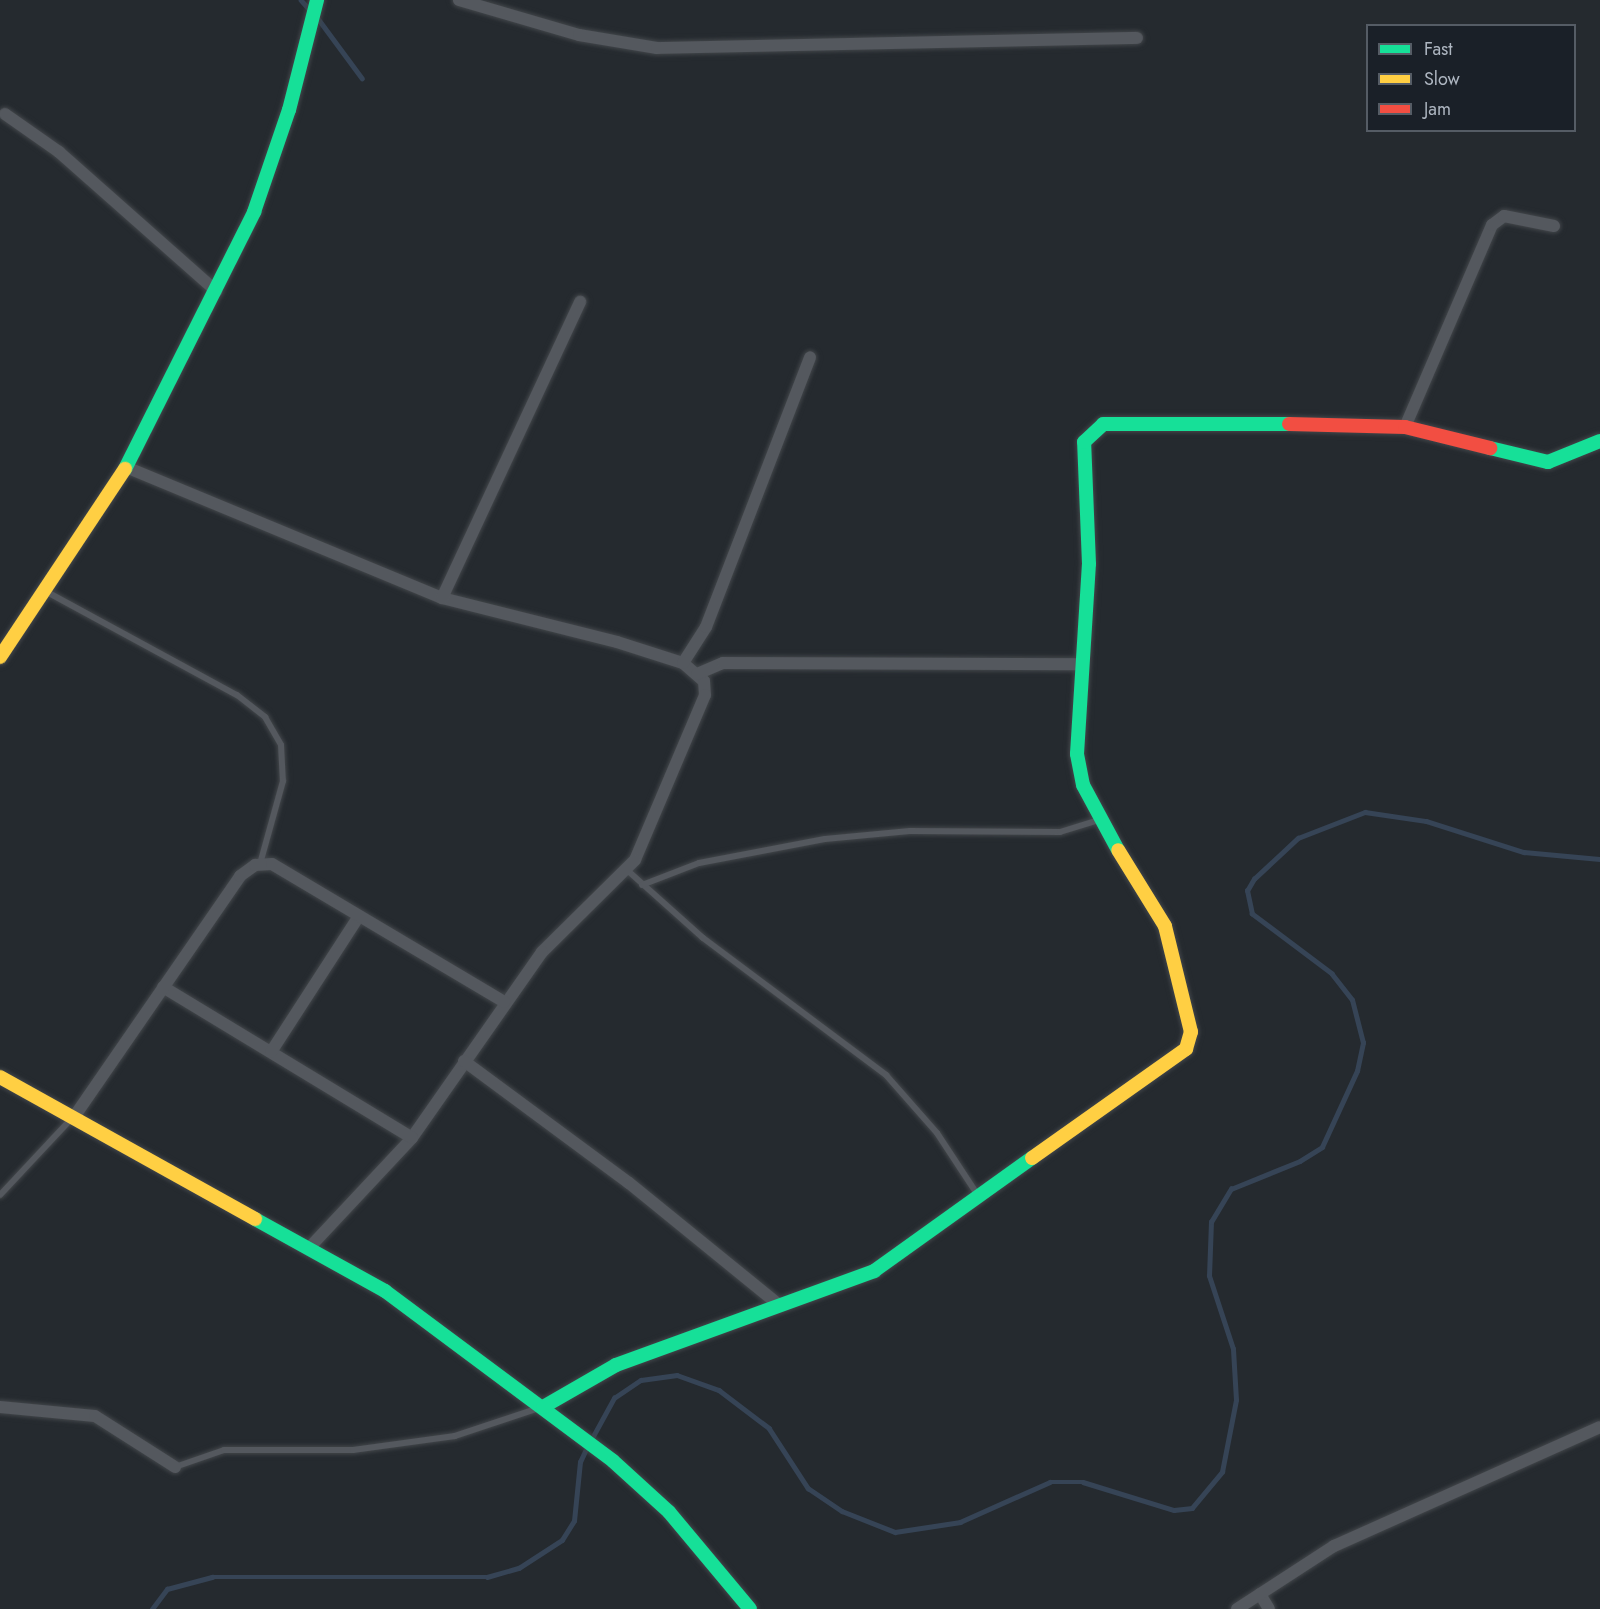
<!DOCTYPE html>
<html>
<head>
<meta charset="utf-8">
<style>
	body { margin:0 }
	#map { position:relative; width:1600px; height:1609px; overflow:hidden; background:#252a2f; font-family:Jost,sans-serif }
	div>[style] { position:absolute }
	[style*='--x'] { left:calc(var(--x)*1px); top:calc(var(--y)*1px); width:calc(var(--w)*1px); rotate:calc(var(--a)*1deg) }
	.stream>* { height:4.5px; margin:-2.25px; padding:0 2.25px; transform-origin:2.25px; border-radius:2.25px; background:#364456 }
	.roads { filter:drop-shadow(0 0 2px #42464a) drop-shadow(0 0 2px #42464a) }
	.lane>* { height:6px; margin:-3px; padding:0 3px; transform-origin:3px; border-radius:3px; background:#54585e }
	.street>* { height:12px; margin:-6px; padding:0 6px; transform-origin:6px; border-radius:6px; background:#54585e }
	.fast>* { height:14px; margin:-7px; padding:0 7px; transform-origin:7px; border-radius:7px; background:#16e098 }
	.slow>* { height:14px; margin:-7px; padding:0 7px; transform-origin:7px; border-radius:7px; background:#ffcf43 }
	.jam>* { height:14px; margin:-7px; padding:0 7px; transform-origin:7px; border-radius:7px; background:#f24e42 }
	span { translate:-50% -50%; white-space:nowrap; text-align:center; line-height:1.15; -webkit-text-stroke:5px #1a2028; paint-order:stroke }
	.legend { position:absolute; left:1366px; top:24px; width:210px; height:108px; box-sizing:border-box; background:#1a2028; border:2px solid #555c65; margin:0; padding:8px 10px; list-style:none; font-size:18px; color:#aeb6c1 }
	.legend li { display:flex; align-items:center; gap:12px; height:30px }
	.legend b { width:30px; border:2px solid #555c65 }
</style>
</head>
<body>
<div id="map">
	<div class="stream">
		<div style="--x:301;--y:0;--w:12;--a:48"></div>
		<div style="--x:317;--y:17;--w:76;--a:53.6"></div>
		<div style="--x:591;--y:1440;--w:48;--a:-61.3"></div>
		<div style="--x:614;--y:1398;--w:32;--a:-34"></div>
		<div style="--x:641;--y:1380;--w:36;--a:-8"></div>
		<div style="--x:677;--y:1375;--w:45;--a:19.7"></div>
		<div style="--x:719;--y:1390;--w:63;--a:37.2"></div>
		<div style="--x:769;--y:1428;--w:72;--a:57"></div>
		<div style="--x:808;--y:1488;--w:41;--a:34.1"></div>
		<div style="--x:842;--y:1511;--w:57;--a:21.6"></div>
		<div style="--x:895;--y:1532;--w:66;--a:-8.7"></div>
		<div style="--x:960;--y:1522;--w:98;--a:-24"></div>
		<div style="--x:1050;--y:1482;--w:33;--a:0"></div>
		<div style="--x:1083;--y:1482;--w:95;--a:17.1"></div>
		<div style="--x:1174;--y:1510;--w:18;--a:-6"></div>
		<div style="--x:1192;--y:1508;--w:47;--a:-50.2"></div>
		<div style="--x:1222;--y:1472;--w:73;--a:-79"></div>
		<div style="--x:1236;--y:1400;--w:51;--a:-93.4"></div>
		<div style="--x:1233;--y:1349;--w:77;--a:-108.2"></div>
		<div style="--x:1209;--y:1276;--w:54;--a:-87.9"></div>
		<div style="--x:1211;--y:1222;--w:39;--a:-59"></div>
		<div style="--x:1231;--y:1189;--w:74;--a:-22.1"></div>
		<div style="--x:1300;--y:1161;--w:26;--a:-32"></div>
		<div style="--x:1322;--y:1147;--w:84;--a:-65.3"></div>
		<div style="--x:1357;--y:1071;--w:29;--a:-78"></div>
		<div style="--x:1363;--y:1043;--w:44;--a:-104.3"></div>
		<div style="--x:1352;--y:1000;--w:33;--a:-128"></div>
		<div style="--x:1332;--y:974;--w:100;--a:-143.1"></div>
		<div style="--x:1252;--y:914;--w:24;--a:-102"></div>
		<div style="--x:1247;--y:891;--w:14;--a:-60"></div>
		<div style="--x:1254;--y:879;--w:60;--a:-43"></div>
		<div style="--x:1298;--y:838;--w:72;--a:-21.2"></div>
		<div style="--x:1365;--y:812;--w:62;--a:8.4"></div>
		<div style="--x:1426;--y:821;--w:103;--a:17.6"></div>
		<div style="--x:1524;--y:852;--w:76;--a:5.3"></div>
		<div style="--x:152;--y:1609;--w:25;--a:-53"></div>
		<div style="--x:167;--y:1589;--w:47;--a:-14.9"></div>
		<div style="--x:212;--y:1577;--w:275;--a:0"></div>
		<div style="--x:487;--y:1577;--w:33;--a:-16"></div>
		<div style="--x:519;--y:1568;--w:51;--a:-33.1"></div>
		<div style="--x:562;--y:1540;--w:22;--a:-58"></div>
		<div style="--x:574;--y:1521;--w:59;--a:-84.2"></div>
		<div style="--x:580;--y:1462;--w:17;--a:-65"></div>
	</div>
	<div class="roads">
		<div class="lane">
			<div style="--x:47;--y:592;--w:216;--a:28.5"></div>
			<div style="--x:237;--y:695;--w:36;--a:38"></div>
			<div style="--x:265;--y:717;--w:32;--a:60"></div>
			<div style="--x:281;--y:745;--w:36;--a:87"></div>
			<div style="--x:283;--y:781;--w:86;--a:105.5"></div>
			<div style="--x:627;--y:870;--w:102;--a:41.8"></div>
			<div style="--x:703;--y:938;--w:229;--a:36.8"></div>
			<div style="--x:886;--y:1075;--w:77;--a:48.7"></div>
			<div style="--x:937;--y:1133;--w:73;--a:56.7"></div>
			<div style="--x:642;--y:885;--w:61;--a:-21.1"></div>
			<div style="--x:699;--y:863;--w:128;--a:-10.8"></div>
			<div style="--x:825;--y:839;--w:85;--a:-5.4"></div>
			<div style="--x:910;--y:831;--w:150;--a:0.4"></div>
			<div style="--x:1060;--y:832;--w:41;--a:-17.1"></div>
			<div style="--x:0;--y:1195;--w:104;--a:-46.9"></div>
			<div style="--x:175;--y:1467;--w:52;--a:-19.1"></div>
			<div style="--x:224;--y:1450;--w:129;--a:0"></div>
			<div style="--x:353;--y:1450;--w:103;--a:-7.8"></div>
			<div style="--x:455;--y:1436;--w:89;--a:-18.4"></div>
		</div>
		<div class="street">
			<div style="--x:459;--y:0;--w:125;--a:16.3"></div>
			<div style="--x:579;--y:35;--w:79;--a:9.5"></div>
			<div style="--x:657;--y:48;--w:480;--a:-1.2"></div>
			<div style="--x:5;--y:114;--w:66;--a:35.1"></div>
			<div style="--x:59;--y:152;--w:210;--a:41.5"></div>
			<div style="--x:1405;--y:427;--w:220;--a:-66.7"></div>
			<div style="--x:1492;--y:225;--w:15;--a:-37"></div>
			<div style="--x:1504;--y:216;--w:51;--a:11.3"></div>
			<div style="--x:126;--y:467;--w:342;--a:22.5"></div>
			<div style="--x:442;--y:598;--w:180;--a:14.1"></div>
			<div style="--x:617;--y:642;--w:69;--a:17.7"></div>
			<div style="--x:683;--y:663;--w:28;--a:41"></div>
			<div style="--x:704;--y:681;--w:14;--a:86"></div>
			<div style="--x:705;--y:695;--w:179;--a:113"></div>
			<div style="--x:635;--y:860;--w:131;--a:135.3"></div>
			<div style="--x:542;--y:952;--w:227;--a:125"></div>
			<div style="--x:412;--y:1138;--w:151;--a:133.1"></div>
			<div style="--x:442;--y:598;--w:327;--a:-65"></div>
			<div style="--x:683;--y:663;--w:43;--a:-57.4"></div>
			<div style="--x:706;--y:627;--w:289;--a:-68.9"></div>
			<div style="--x:697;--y:674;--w:28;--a:-23"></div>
			<div style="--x:723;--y:663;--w:360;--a:0.2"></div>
			<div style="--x:163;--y:987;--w:291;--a:31.2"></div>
			<div style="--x:271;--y:1052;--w:162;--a:-57.1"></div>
			<div style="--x:464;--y:1061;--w:205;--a:36.5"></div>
			<div style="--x:629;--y:1183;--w:193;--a:39.1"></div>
			<div style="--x:74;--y:1117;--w:293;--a:-55.4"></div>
			<div style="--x:240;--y:876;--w:19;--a:-36"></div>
			<div style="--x:255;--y:865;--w:17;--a:-3"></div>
			<div style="--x:272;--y:864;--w:270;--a:30.7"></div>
			<div style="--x:0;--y:1407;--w:95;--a:5.4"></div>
			<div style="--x:95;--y:1416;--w:95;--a:32.5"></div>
			<div style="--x:1260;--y:1594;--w:17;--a:59"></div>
			<div style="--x:1237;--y:1609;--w:116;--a:-33"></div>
			<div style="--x:1334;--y:1546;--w:291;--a:-24.1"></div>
		</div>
		<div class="fast">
			<div style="--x:1490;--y:448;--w:60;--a:13.6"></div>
			<div style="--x:1548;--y:462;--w:56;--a:-22"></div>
			<div style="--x:125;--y:469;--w:288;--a:-63.3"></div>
			<div style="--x:254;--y:212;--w:108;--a:-71.1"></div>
			<div style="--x:289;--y:110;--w:114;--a:-75.7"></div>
			<div style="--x:1118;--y:850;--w:74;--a:-118.3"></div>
			<div style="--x:1083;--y:785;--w:32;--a:-101"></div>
			<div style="--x:1077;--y:754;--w:190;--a:-86.4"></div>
			<div style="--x:1089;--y:564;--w:122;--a:-92.3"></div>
			<div style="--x:1084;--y:442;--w:26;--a:-43"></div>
			<div style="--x:1103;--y:424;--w:186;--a:0"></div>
			<div style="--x:255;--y:1219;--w:149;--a:29"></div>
			<div style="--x:385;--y:1291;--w:284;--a:36.7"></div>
			<div style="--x:613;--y:1461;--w:76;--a:42.3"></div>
			<div style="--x:669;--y:1512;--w:126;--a:50.1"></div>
			<div style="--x:543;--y:1407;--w:84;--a:-29.9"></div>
			<div style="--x:616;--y:1365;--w:275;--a:-20"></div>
			<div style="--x:874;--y:1271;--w:194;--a:-35.6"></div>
		</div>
		<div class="slow">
			<div style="--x:0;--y:657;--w:226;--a:-56.4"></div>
			<div style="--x:0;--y:1077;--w:292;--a:29.1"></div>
			<div style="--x:1032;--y:1158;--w:189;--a:-35.3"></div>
			<div style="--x:1186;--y:1049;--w:18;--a:-74"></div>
			<div style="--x:1191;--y:1032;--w:109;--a:-103.8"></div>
			<div style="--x:1165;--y:926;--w:89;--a:-121.7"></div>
		</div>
		<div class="jam">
			<div style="--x:1289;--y:424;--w:116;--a:1.5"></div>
			<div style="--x:1405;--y:427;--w:88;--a:13.9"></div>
		</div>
	</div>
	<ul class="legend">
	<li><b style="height:8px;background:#16e098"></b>Fast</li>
	<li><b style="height:8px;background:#ffcf43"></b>Slow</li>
	<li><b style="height:8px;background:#f24e42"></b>Jam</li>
	</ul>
</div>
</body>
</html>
